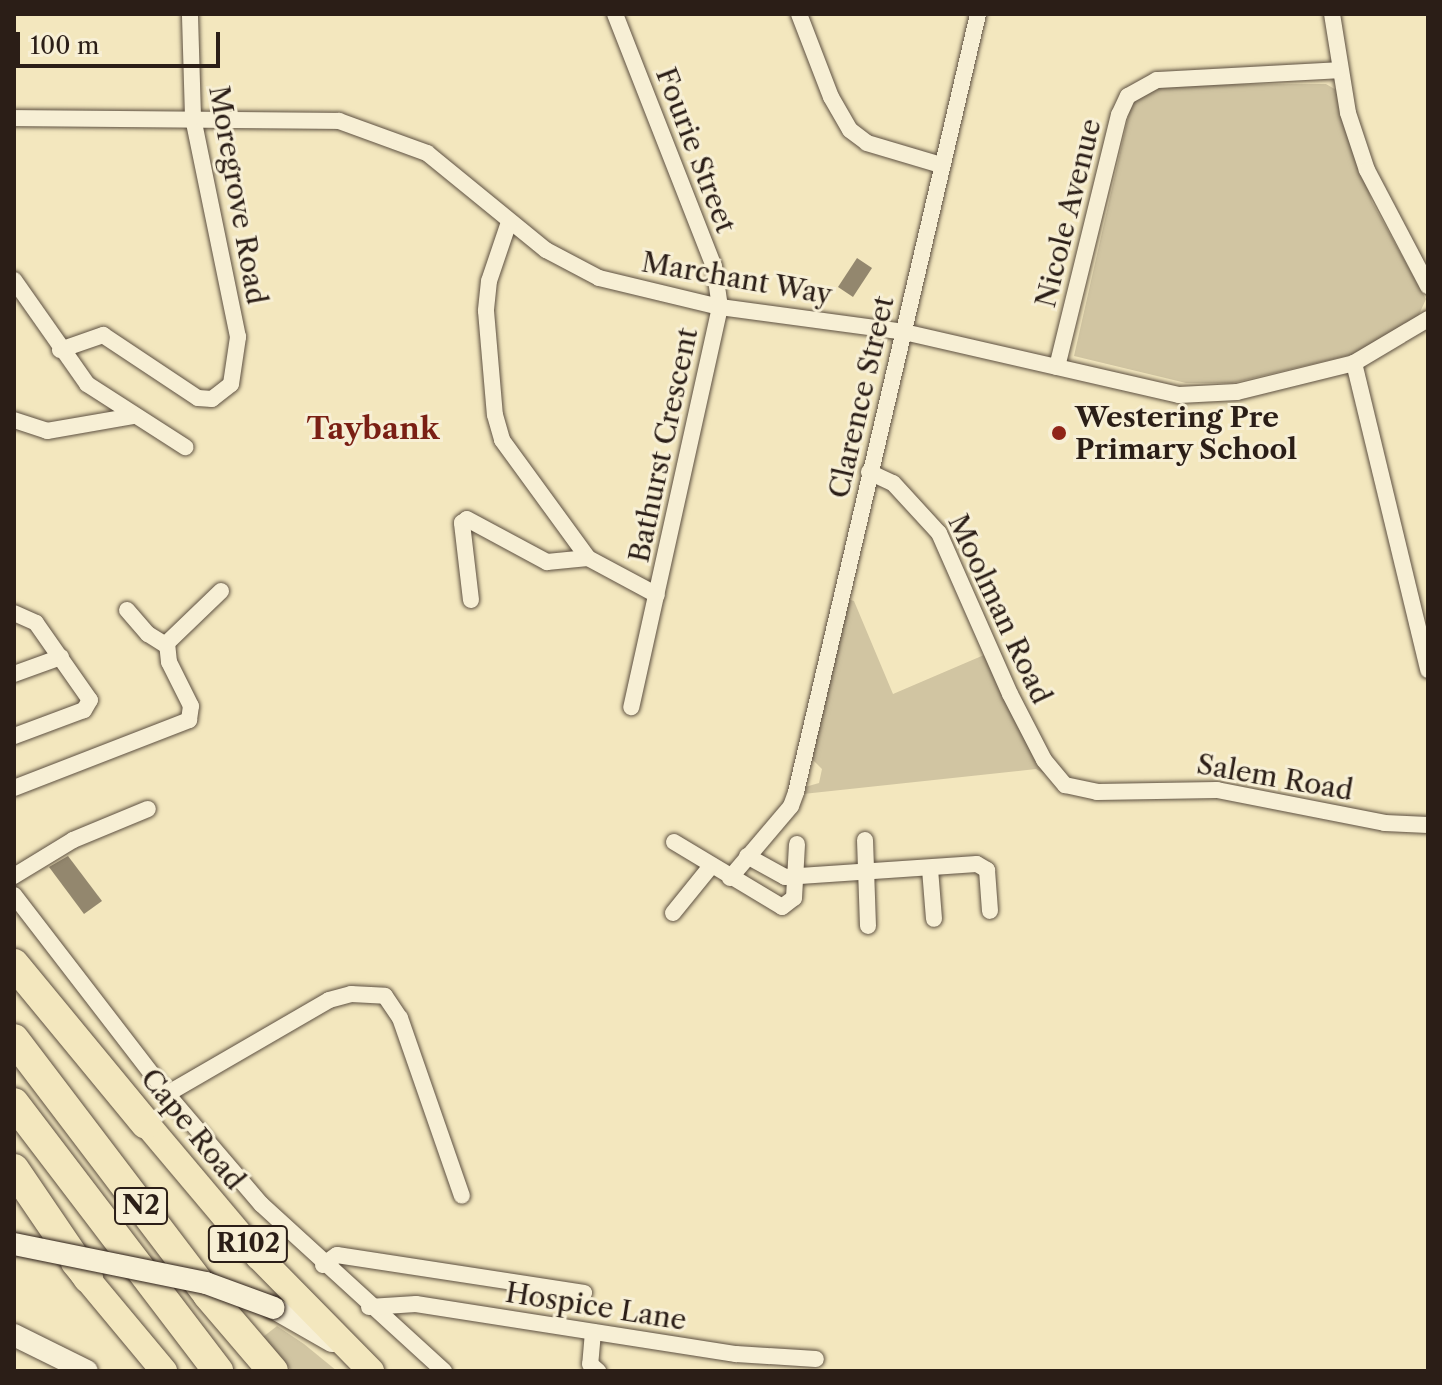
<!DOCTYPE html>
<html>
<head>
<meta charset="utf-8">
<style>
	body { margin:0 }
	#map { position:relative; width:1442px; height:1385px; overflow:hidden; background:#f3e7be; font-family:"Libre Caslon Text",serif }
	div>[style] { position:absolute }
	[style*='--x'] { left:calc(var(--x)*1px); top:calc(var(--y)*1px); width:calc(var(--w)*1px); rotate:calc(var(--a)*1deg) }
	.green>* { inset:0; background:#d1c5a2 }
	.building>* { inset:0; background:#93876e }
	.roads { filter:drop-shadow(0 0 2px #5d5041) drop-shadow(0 0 2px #5d5041) }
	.street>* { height:16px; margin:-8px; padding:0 8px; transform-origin:8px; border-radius:8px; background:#f7efd5 }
	.secondary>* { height:22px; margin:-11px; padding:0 11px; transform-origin:11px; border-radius:11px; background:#f7efd5 }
	.primary>* { height:26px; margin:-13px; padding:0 13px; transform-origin:13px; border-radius:13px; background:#f3e7be }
	.highway>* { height:30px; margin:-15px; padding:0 15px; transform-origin:15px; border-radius:15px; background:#f3e7be }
	.bridges { filter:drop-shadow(0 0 2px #2b1e17) drop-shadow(0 0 2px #2b1e17) }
	.secondary-bridge>* { height:22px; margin:-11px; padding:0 11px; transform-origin:11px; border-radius:11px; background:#f7efd5 }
	.dots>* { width:22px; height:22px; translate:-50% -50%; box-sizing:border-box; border:4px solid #f7efd5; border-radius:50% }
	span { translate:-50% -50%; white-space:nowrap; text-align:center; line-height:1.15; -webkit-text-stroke:6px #f7efd5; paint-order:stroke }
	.shield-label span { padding:2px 6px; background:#f7efd5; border:2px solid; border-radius:6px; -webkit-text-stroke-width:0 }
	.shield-label { font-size:26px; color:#2b1e17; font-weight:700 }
	.street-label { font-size:28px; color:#2b1e17 }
	.poi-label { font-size:28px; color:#2b1e17; font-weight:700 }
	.left { translate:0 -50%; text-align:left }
	.neighbourhood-label { font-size:30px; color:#7a1f14; font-weight:700 }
	.frame { position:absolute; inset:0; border:16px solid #2b1e17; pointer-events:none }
	.scale { position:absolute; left:16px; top:32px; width:204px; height:36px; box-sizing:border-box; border:4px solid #2b1e17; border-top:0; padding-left:10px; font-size:24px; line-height:28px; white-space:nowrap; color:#2b1e17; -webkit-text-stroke:6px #f7efd5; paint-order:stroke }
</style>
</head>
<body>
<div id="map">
	<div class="green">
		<div style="clip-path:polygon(1326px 84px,1338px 91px,1372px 202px,1426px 299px,1417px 319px,1359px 353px,1232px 383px,1186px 383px,1074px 356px,1132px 100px,1164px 85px)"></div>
		<div style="clip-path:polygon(847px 599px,854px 601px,893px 694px,984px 655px,1045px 774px,1036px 769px,803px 794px,805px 787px,819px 783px,822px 769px,811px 758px)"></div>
		<div style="clip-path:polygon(277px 1326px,304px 1344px,337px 1371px,292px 1371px,263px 1337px)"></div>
	</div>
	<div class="building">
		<div style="clip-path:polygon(857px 258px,872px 268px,853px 297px,838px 287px)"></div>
		<div style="clip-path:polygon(68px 856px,102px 901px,84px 914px,49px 867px)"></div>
	</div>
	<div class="roads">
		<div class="street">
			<div style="--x:615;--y:14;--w:271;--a:68.6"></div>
			<div style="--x:714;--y:266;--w:41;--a:81.7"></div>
			<div style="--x:720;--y:307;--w:410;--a:102.5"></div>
			<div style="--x:799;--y:14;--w:89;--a:68.9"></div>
			<div style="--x:831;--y:97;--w:38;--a:60"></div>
			<div style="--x:850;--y:130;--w:21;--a:37"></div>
			<div style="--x:867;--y:143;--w:77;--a:16.6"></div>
			<div style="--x:1332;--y:14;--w:100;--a:80.8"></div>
			<div style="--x:1348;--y:113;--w:60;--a:71.6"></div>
			<div style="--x:1367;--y:170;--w:131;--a:62.3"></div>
			<div style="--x:14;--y:118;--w:325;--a:0.5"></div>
			<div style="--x:339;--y:121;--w:94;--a:20"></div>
			<div style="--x:427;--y:153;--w:154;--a:39.2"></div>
			<div style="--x:546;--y:250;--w:60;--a:27.8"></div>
			<div style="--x:599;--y:278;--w:124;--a:13.5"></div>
			<div style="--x:720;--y:307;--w:186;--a:7.7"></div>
			<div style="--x:904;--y:332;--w:282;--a:12.9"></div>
			<div style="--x:1179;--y:395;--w:58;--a:-3"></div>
			<div style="--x:1237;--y:392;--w:121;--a:-13.9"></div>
			<div style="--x:1354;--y:363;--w:86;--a:-30.7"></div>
			<div style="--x:509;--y:222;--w:62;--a:108.7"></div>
			<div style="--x:489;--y:281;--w:30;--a:96"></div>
			<div style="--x:486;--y:311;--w:104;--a:85.1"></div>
			<div style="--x:495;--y:415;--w:26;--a:74"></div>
			<div style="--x:502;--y:440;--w:146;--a:53.9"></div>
			<div style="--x:588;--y:558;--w:78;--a:28.2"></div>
			<div style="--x:14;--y:280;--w:127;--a:54.9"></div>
			<div style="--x:87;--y:384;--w:117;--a:32.7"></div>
			<div style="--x:60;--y:350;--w:46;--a:-19.2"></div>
			<div style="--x:103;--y:335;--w:114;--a:33.6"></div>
			<div style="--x:198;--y:398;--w:14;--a:4"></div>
			<div style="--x:212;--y:399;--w:24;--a:-38"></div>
			<div style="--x:231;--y:384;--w:48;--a:-81.5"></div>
			<div style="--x:238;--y:337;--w:225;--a:-101.6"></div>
			<div style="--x:193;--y:117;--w:103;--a:-91.7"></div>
			<div style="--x:1354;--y:363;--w:316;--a:76.4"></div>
			<div style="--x:1057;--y:367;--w:260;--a:-76.2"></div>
			<div style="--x:1119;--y:115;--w:21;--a:-65"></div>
			<div style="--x:1128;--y:96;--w:33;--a:-29"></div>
			<div style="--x:1157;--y:80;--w:182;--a:-3.1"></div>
			<div style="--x:14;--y:420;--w:35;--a:18"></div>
			<div style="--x:47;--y:431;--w:87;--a:-9.9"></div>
			<div style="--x:869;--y:472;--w:26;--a:25"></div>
			<div style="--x:893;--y:483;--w:68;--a:47.4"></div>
			<div style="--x:939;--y:533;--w:176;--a:66.2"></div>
			<div style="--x:1010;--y:694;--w:74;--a:62.7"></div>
			<div style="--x:1044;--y:760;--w:33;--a:50"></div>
			<div style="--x:1065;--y:785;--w:33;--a:12"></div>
			<div style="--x:1097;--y:792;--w:120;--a:-1"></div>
			<div style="--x:1217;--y:790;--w:171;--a:11.1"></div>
			<div style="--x:1385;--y:823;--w:43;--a:2.7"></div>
			<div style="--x:471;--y:600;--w:78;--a:-96.7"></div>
			<div style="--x:462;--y:523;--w:6;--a:-39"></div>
			<div style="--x:467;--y:519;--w:91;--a:28.3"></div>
			<div style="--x:547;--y:562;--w:41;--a:-5.6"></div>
			<div style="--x:127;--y:610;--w:32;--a:49"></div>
			<div style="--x:148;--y:634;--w:22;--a:32"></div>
			<div style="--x:14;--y:613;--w:24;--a:24"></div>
			<div style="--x:36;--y:623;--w:94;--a:55"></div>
			<div style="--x:90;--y:700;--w:12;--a:121"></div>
			<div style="--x:84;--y:710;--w:75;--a:159.6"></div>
			<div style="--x:14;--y:674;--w:50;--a:-19.9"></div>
			<div style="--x:14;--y:788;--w:188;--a:-21.2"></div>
			<div style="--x:189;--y:720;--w:14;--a:-82"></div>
			<div style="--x:191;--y:706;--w:49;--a:-116.6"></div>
			<div style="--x:169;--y:662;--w:19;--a:-96"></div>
			<div style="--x:167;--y:643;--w:75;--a:-43.9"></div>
			<div style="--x:865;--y:840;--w:86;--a:88"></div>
			<div style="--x:674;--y:842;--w:126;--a:31"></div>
			<div style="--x:782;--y:907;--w:15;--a:-37"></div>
			<div style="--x:794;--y:898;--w:54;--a:-86.8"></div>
			<div style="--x:747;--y:856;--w:43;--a:28.9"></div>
			<div style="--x:785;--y:877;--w:192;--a:-3.9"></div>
			<div style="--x:977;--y:864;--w:12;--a:31"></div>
			<div style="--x:987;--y:870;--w:41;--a:85.8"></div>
			<div style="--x:930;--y:869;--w:50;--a:85.4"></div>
			<div style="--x:14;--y:876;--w:69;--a:-31.4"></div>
			<div style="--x:73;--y:840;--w:81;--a:-22.5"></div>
			<div style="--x:730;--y:878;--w:94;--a:-49.7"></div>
			<div style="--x:791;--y:806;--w:15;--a:-70"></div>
			<div style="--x:796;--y:792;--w:799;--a:-76.83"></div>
			<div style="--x:14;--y:895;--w:251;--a:52.4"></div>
			<div style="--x:167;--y:1094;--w:145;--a:49.5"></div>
			<div style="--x:261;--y:1204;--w:248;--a:42.4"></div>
			<div style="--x:673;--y:913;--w:60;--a:-51"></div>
			<div style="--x:167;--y:1094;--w:187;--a:-30.1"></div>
			<div style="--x:329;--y:1000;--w:23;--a:-15"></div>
			<div style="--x:351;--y:994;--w:34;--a:3"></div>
			<div style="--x:385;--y:996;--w:27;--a:56"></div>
			<div style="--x:400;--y:1018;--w:188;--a:70.8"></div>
			<div style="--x:323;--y:1265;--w:17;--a:-36"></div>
			<div style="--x:337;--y:1255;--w:250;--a:8.7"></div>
			<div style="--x:369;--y:1307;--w:47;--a:-3.7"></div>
			<div style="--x:416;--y:1304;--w:324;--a:8.9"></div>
			<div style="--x:736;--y:1354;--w:80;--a:3.6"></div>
			<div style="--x:593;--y:1332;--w:32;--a:95"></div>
			<div style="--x:590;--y:1364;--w:11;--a:41"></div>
		</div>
		<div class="secondary">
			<div style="--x:274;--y:1308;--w:67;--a:29.6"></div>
			<div style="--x:14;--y:1335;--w:81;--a:26.3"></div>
		</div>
		<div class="primary">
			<div style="--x:135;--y:1110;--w:192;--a:49.9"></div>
			<div style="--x:259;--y:1257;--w:160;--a:45.5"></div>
			<div style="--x:74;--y:1263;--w:141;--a:50.2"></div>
		</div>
		<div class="highway">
			<div style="--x:14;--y:964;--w:207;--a:50.5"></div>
			<div style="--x:14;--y:1039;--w:321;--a:52.8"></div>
			<div style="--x:208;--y:1295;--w:100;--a:49.5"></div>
			<div style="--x:14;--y:1103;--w:337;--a:52.7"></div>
			<div style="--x:14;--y:1169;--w:132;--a:55.8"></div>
		</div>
	</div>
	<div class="bridges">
		<div class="secondary-bridge">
			<div style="--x:14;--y:1244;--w:196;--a:11.5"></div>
			<div style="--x:206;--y:1283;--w:72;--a:20.2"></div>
		</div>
	</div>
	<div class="dots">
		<div style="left:1059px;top:433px;background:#8f2418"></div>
	</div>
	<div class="shield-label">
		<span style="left:141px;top:1206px">N2</span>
		<span style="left:248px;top:1244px">R102</span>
	</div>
	<div class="street-label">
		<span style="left:696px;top:150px;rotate:69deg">Fourie Street</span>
		<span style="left:238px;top:195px;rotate:80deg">Moregrove Road</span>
		<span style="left:1068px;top:213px;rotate:-76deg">Nicole Avenue</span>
		<span style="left:737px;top:278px;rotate:10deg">Marchant Way</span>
		<span style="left:861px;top:397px;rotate:-77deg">Clarence Street</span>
		<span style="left:663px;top:445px;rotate:-78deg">Bathurst Crescent</span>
		<span style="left:1000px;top:609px;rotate:65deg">Moolman Road</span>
		<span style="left:1275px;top:777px;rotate:10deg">Salem Road</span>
		<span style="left:193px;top:1129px;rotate:51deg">Cape Road</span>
		<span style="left:596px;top:1306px;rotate:9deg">Hospice Lane</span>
	</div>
	<div class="poi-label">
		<span class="left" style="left:1075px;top:433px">Westering Pre<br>Primary School</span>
	</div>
	<div class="neighbourhood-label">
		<span style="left:373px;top:429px">Taybank</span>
	</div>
	<div class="frame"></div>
	<div class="scale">100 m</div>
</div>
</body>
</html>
